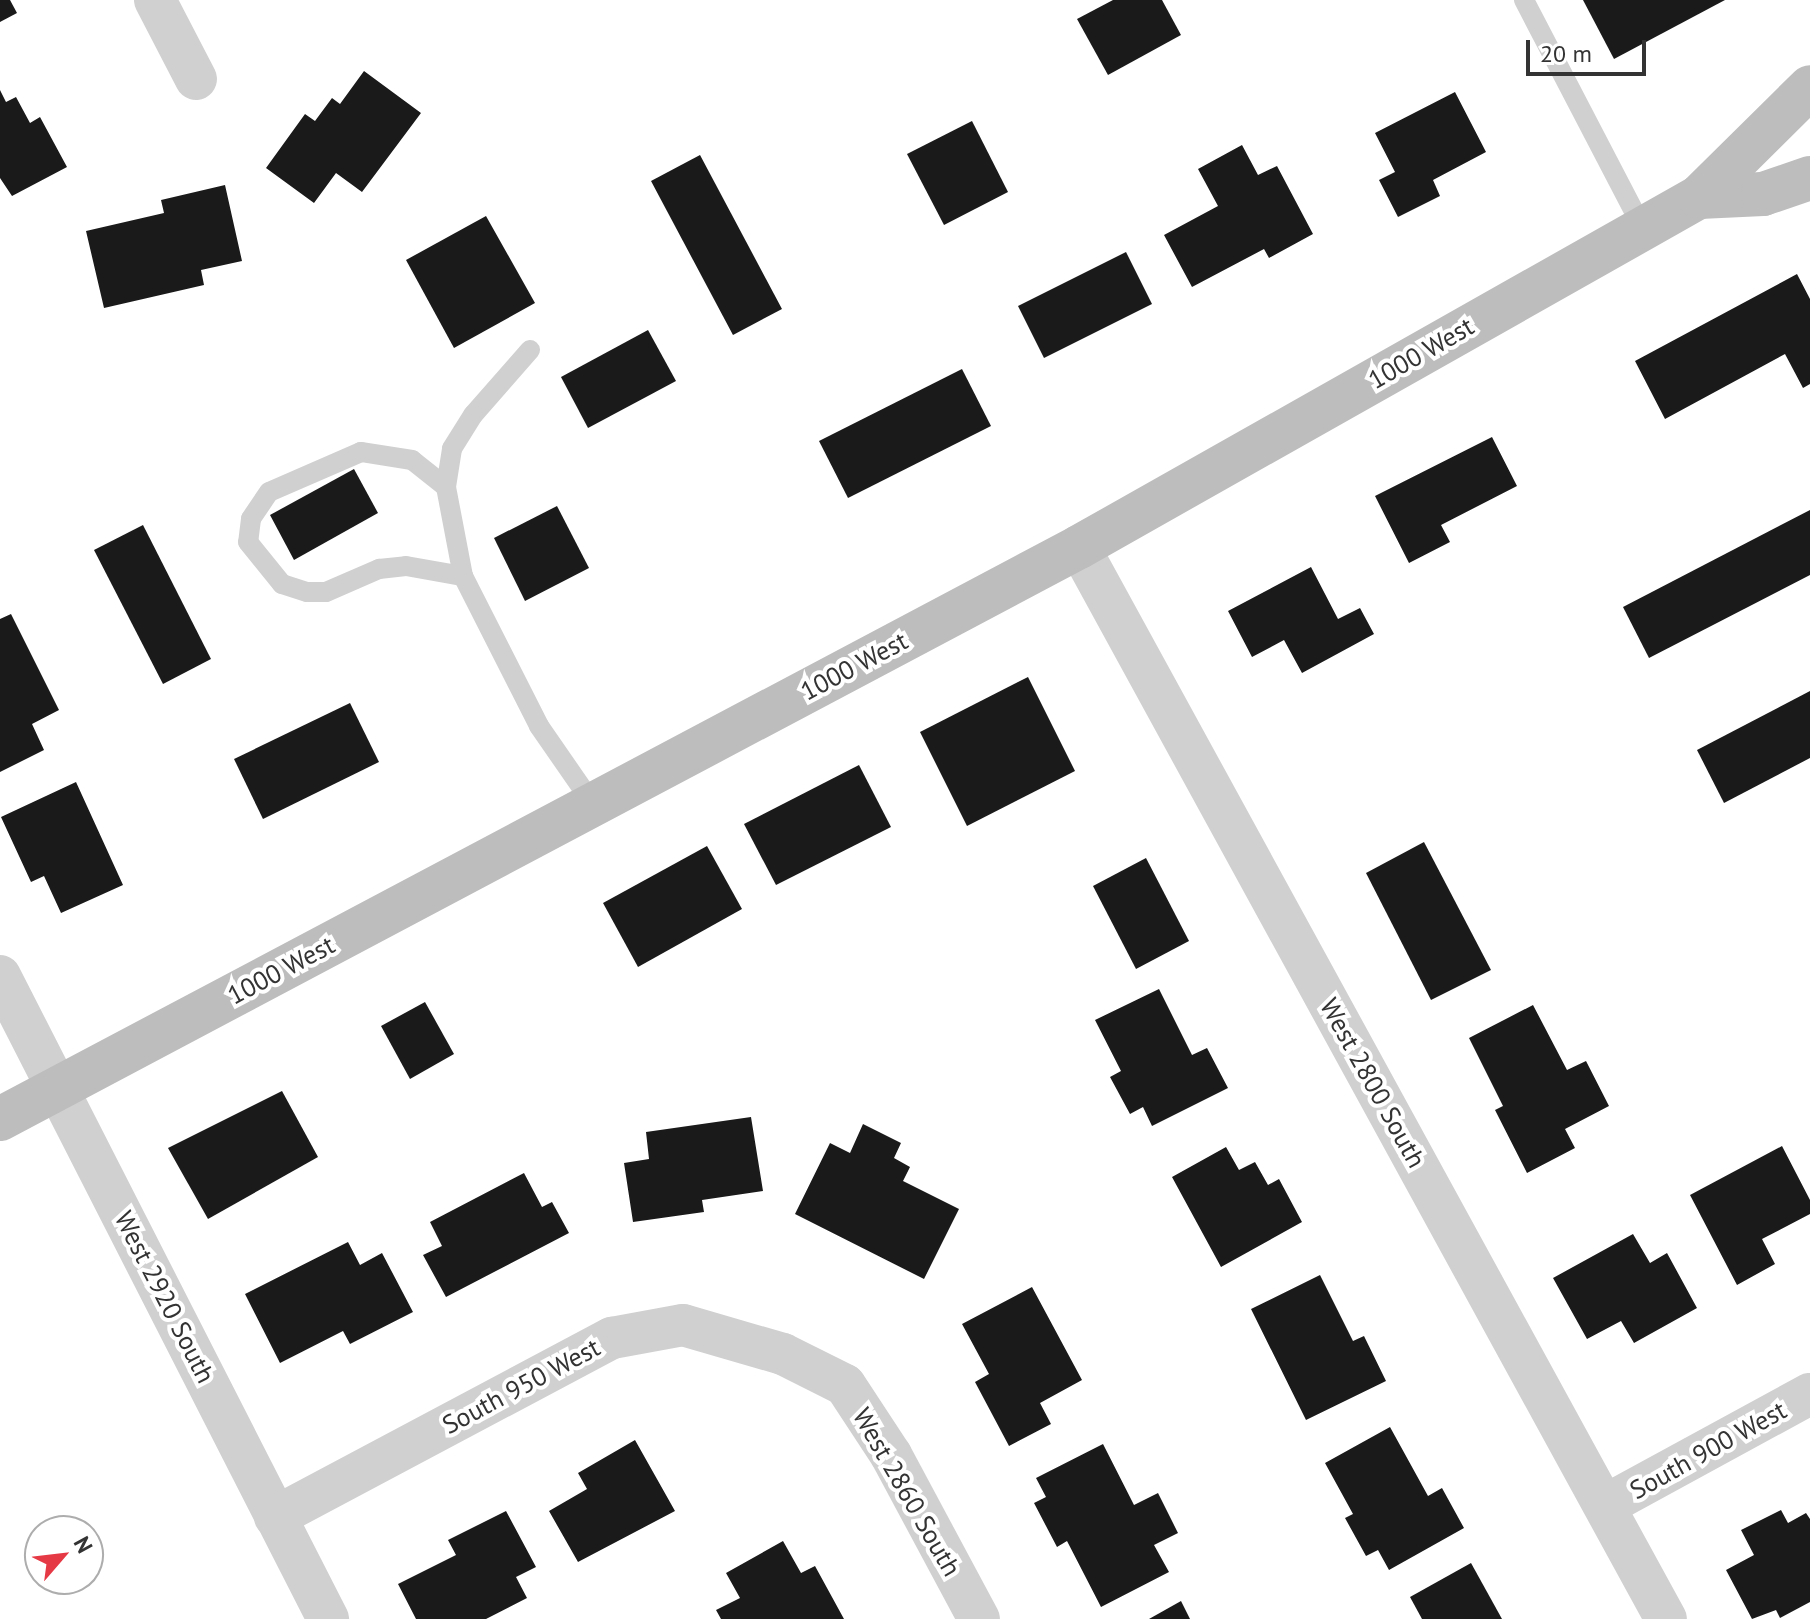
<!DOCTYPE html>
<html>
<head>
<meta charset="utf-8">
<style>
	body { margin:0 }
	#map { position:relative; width:1810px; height:1619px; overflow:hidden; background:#fff; font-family:"PT Sans",sans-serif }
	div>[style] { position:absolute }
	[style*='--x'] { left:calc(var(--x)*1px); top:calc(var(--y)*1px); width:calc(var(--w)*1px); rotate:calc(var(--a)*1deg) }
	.building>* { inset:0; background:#1a1a1a }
	.service>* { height:20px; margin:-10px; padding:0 10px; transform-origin:10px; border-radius:10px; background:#d0d0d0 }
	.minor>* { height:42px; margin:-21px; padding:0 21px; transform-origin:21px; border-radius:21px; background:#d0d0d0 }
	.secondary>* { height:44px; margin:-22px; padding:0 22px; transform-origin:22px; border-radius:22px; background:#bdbdbd }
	span { translate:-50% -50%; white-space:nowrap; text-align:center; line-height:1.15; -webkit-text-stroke:8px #fff; paint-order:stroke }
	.street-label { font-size:26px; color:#333 }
	.north { position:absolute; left:24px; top:1515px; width:80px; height:80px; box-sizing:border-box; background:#fff; border:2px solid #adadad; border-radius:50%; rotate:62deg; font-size:22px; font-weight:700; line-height:32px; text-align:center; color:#333 }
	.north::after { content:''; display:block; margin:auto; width:28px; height:36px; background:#e63946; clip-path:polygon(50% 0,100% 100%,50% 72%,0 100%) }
	.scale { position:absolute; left:1526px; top:40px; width:120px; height:36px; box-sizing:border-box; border:4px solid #333; border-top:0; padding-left:10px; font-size:24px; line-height:28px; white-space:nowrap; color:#333; -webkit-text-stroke:6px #fff; paint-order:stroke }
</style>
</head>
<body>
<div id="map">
	<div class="building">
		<div style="clip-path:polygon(0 0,10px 0,17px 13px,0 22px)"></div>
		<div style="clip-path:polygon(1113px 0,1162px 0,1181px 35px,1108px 75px,1077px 19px)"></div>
		<div style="clip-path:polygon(1583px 0,1725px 0,1614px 59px)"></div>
		<div style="clip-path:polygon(364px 71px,421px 113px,362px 192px,336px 173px,314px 203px,266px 168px,305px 114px,315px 121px,332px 98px,340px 104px)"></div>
		<div style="clip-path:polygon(0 90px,6px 102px,16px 97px,30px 123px,40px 117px,67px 167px,12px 196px,0 178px)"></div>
		<div style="clip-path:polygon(1455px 92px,1486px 152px,1433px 180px,1440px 196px,1398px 217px,1379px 180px,1395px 172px,1375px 133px)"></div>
		<div style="clip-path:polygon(972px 121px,1008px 192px,944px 225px,907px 154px)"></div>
		<div style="clip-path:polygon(1242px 145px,1258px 175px,1277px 166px,1313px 234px,1269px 258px,1264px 249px,1192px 287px,1164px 235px,1218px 206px,1198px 169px)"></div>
		<div style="clip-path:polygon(700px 155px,782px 309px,733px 335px,651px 181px)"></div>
		<div style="clip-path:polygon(225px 185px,242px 261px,201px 270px,204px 285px,104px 308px,86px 231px,164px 213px,161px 200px)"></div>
		<div style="clip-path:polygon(486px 216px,535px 303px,454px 348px,406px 260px)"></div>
		<div style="clip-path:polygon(1126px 252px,1152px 304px,1044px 358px,1018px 306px)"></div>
		<div style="clip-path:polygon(1797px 274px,1810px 299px,1810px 384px,1803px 388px,1785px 354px,1665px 419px,1635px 361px)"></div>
		<div style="clip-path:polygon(648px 330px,676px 381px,588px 428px,561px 377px)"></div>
		<div style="clip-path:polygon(962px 369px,991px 426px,848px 498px,819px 441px)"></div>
		<div style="clip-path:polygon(1492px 437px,1517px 486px,1441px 525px,1450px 542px,1409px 563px,1375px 496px)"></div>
		<div style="clip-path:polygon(354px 469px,378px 513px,294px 560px,270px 515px)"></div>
		<div style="clip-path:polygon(557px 506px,589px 568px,525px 601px,494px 538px)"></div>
		<div style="clip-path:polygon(1810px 510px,1810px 575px,1649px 658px,1623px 607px)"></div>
		<div style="clip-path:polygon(143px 525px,211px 659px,163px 684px,94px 550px)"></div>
		<div style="clip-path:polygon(1311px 567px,1338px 619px,1360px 608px,1374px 634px,1302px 673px,1284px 640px,1252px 657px,1228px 611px)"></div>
		<div style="clip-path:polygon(11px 614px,59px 710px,32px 724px,44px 750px,0 772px,0 619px)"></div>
		<div style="clip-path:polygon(1028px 677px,1075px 771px,967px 826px,920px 732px)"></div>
		<div style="clip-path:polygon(1810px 691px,1810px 758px,1724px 803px,1697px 750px)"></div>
		<div style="clip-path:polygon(350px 703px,379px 762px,263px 819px,234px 759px)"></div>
		<div style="clip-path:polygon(859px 765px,891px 827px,776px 885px,744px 824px)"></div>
		<div style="clip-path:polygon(76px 782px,123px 885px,61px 913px,44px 876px,31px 882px,1px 817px)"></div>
		<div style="clip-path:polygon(1424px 842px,1491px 970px,1431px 1000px,1366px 873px)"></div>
		<div style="clip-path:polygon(707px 846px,742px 909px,638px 967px,603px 903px)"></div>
		<div style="clip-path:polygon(1146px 858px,1189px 941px,1136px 969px,1093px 886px)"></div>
		<div style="clip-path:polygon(1159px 989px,1192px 1055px,1207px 1048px,1228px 1088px,1152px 1126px,1143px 1107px,1130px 1114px,1110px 1077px,1121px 1071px,1095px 1020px)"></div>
		<div style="clip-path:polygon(425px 1002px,454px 1054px,410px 1079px,381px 1026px)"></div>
		<div style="clip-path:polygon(1533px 1005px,1567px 1070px,1586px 1061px,1609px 1106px,1565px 1129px,1575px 1148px,1527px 1173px,1495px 1110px,1503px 1106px,1469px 1038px)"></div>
		<div style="clip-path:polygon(282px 1091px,318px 1157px,208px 1219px,168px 1148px)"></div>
		<div style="clip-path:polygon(751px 1117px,763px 1191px,702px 1200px,704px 1212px,633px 1222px,624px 1163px,649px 1159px,646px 1132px)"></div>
		<div style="clip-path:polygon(863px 1124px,901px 1143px,894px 1158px,910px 1167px,903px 1181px,959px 1209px,924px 1279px,795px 1214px,830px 1143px,850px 1153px)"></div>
		<div style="clip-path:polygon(1782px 1146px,1810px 1200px,1810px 1214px,1762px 1239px,1775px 1264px,1737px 1285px,1690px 1195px)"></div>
		<div style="clip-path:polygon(1226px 1147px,1239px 1170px,1255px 1162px,1268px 1185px,1279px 1179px,1302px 1222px,1221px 1267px,1172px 1177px)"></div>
		<div style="clip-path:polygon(524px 1173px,542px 1207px,552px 1202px,569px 1233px,446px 1297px,423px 1255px,442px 1246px,430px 1222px)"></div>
		<div style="clip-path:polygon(1633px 1234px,1650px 1263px,1667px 1253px,1697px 1308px,1634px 1343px,1621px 1321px,1587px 1339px,1553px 1278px)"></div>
		<div style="clip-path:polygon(348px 1242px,360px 1265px,382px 1253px,413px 1312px,350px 1344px,343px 1331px,280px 1363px,245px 1294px)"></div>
		<div style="clip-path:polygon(1320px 1275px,1353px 1341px,1364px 1336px,1386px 1381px,1306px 1420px,1251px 1309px)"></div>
		<div style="clip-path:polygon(1032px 1287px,1082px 1380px,1040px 1403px,1051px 1424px,1009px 1446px,975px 1382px,989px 1374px,962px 1324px)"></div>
		<div style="clip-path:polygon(1390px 1427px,1428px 1496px,1442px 1488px,1464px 1528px,1389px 1570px,1378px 1550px,1366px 1556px,1345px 1518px,1353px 1514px,1325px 1463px)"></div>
		<div style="clip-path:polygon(635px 1440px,675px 1511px,578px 1562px,549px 1511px,587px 1489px,578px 1473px)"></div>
		<div style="clip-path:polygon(1103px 1444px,1134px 1505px,1158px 1493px,1178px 1533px,1154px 1545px,1169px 1572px,1101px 1607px,1067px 1541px,1057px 1547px,1034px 1503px,1046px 1497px,1036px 1478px)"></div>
		<div style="clip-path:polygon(1781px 1510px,1788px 1523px,1806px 1513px,1810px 1519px,1810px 1602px,1780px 1618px,1776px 1610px,1752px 1619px,1726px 1570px,1754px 1555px,1741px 1530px)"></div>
		<div style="clip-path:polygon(506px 1511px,536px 1567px,516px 1577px,527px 1598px,486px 1619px,416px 1619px,398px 1584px,456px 1555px,448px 1540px)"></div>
		<div style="clip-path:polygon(783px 1541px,801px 1573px,815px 1566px,844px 1619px,721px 1619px,716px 1610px,740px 1598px,726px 1573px)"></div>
		<div style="clip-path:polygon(1471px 1563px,1502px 1619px,1422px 1619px,1410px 1597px)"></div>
		<div style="clip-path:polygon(1181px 1601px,1190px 1619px,1149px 1619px)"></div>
	</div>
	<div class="service">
		<div style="--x:1524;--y:0;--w:256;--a:62.5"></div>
		<div style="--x:530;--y:350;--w:86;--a:131.2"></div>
		<div style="--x:473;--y:415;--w:40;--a:122"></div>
		<div style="--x:452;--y:449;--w:38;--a:99"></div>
		<div style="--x:446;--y:487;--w:91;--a:79.2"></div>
		<div style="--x:463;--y:576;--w:168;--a:63.1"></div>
		<div style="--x:539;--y:726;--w:95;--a:55.3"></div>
		<div style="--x:446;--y:487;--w:43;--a:-141.5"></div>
		<div style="--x:412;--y:460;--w:52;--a:-171.1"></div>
		<div style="--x:361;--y:452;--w:100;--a:156.5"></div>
		<div style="--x:269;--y:492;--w:32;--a:124"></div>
		<div style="--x:251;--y:519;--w:23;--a:97"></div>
		<div style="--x:248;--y:542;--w:54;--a:51"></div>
		<div style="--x:282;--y:584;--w:26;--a:18"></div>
		<div style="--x:307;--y:592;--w:19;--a:0"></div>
		<div style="--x:326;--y:592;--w:58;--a:-23.5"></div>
		<div style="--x:379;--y:569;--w:27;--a:-6"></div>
		<div style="--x:406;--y:566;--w:58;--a:10"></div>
	</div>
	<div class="minor">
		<div style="--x:155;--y:0;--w:89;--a:62.6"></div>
		<div style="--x:1079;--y:547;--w:1222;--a:61.3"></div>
		<div style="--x:0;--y:976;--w:722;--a:62.97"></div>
		<div style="--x:1606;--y:1505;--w:232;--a:-28.6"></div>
		<div style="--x:275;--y:1517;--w:382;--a:-28"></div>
		<div style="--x:612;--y:1338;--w:72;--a:-10.4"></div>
		<div style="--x:683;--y:1325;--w:104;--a:16.2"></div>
		<div style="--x:783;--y:1354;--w:69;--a:26.6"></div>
		<div style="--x:845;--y:1385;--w:84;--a:56.7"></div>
		<div style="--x:891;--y:1455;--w:186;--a:61.8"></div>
	</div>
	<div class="secondary">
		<div style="--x:1699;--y:197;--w:64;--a:-2.7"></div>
		<div style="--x:1763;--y:194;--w:50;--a:-18.8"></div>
		<div style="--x:0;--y:1119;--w:1221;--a:-27.93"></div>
		<div style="--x:1079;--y:547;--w:712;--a:-29.45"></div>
		<div style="--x:1699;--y:197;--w:156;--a:-44.7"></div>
	</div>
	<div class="street-label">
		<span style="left:1421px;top:353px;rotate:-30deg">1000 West</span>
		<span style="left:854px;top:666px;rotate:-28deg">1000 West</span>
		<span style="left:281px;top:970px;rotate:-28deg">1000 West</span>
		<span style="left:1373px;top:1083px;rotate:61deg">West 2800 South</span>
		<span style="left:165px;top:1297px;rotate:63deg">West 2920 South</span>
		<span style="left:521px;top:1386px;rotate:-28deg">South 950 West</span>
		<span style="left:1708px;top:1450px;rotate:-29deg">South 900 West</span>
		<span style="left:907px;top:1492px;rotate:60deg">West 2860 South</span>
	</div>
	<div class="north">N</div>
	<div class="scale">20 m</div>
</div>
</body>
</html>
